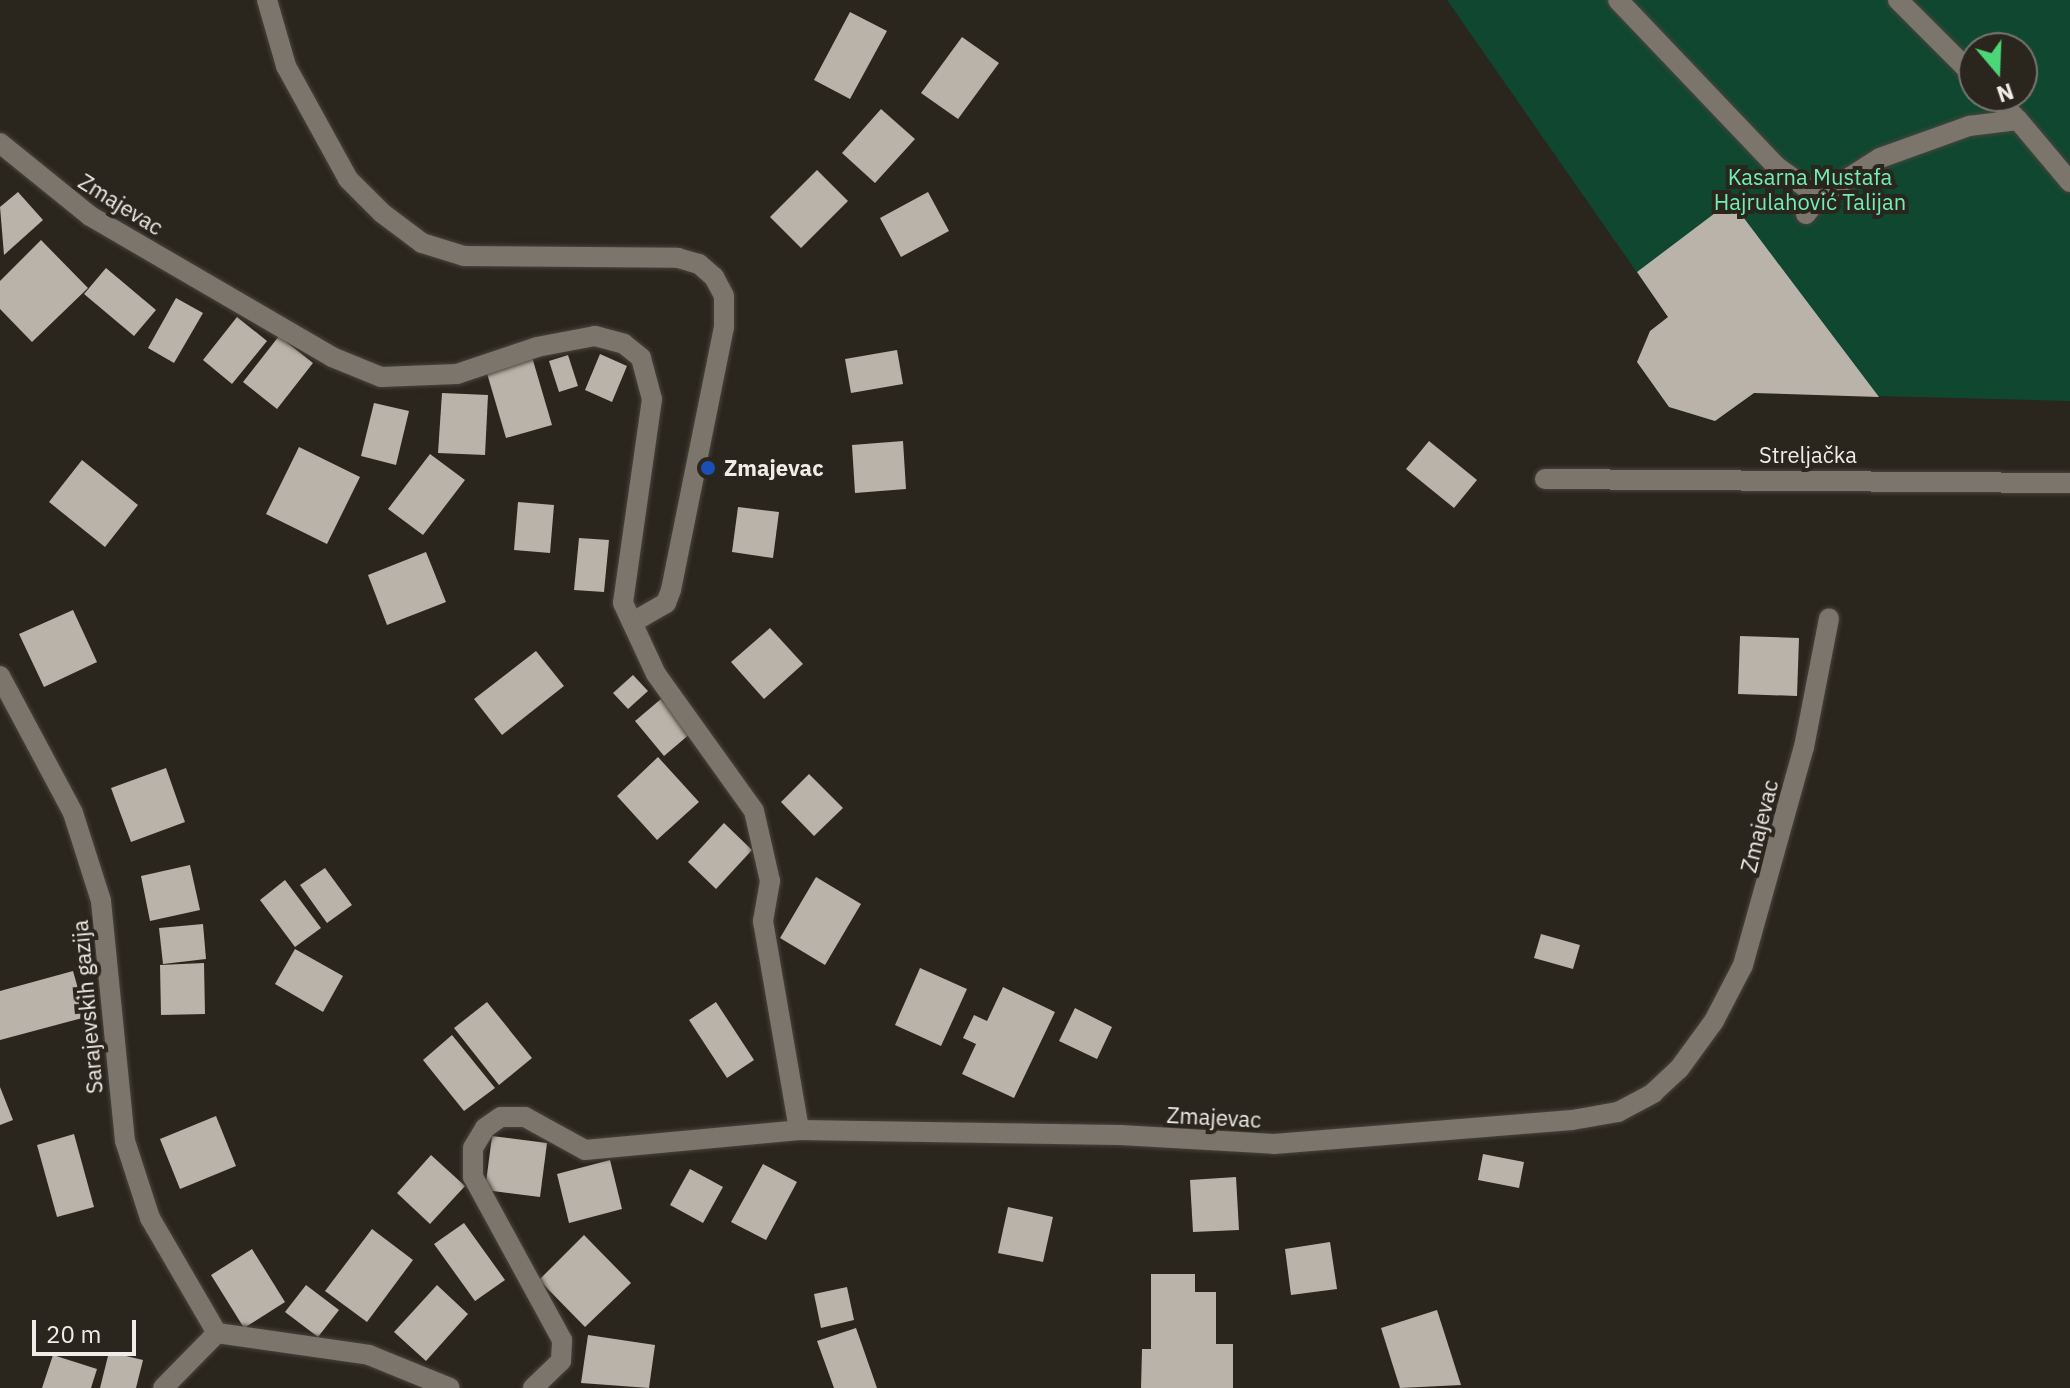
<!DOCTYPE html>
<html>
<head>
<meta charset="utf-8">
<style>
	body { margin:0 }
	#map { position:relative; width:2070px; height:1388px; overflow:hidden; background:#2a251d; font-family:"IBM Plex Sans",sans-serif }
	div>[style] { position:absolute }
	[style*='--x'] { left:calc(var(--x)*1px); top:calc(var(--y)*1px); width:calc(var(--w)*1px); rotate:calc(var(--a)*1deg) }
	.green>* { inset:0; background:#0f4730 }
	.building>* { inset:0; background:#b9b3a9 }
	.roads { filter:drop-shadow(0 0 2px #47443d) drop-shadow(0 0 2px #47443d) }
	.minor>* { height:20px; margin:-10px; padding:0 10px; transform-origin:10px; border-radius:10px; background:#7b756c }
	.dots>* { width:22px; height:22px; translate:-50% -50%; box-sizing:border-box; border:4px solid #2a251d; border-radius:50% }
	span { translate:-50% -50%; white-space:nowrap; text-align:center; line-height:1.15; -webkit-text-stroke:8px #2a251d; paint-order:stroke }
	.park-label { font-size:22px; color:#70efb5 }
	.street-label { font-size:22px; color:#f0ede8 }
	.poi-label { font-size:22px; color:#f0ede8; font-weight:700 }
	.left { translate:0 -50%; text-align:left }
	.north { position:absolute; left:1958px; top:32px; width:80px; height:80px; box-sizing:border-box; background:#2a251d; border:2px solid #79756e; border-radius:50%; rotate:161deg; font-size:22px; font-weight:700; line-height:32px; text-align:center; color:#f0ede8 }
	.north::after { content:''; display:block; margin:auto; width:28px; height:36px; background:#4bd677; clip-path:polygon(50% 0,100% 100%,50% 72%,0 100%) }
	.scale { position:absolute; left:32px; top:1320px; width:104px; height:36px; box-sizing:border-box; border:4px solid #f0ede8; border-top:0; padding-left:10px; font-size:24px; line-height:28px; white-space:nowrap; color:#f0ede8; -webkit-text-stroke:6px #2a251d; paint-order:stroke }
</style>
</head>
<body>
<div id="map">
	<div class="green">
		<div style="clip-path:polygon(evenodd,1447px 0,2070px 0,2070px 401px,1754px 393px,1715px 421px,1669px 407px,1637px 362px,1668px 317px,1447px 0,1974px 48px,2022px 48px,2022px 96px,1974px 96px,1974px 48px)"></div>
	</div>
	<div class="building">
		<div style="clip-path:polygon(850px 12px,887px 31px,850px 99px,814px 80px)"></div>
		<div style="clip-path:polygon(962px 37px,999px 63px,958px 119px,921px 93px)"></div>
		<div style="clip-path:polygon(881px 109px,915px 139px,875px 183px,842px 153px)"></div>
		<div style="clip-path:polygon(817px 170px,848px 201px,801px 248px,770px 217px)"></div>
		<div style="clip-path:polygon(18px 192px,43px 220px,4px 255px,0 207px)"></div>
		<div style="clip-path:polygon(928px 192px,949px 231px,901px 257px,880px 218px)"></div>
		<div style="clip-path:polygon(1731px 201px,1879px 397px,1754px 393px,1715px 421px,1669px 407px,1637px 362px,1650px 331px,1668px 317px,1637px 272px)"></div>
		<div style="clip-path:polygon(41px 240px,88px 288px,32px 342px,0 309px,0 281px)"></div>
		<div style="clip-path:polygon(106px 268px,156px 310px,134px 336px,84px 294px)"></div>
		<div style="clip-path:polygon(176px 298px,203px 313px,174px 363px,148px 348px)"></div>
		<div style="clip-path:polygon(237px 317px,267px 341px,232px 384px,203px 360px)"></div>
		<div style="clip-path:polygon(279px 336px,313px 363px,277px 409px,243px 382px)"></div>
		<div style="clip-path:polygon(897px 350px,903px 384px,851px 393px,845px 359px)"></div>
		<div style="clip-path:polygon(600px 354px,627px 366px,612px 402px,585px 390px)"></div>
		<div style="clip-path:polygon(568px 355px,578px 386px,559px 392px,549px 361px)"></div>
		<div style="clip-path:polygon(532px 357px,552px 425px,506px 438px,486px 370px)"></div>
		<div style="clip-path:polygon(442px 393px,488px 395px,485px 455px,438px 453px)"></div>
		<div style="clip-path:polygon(374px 403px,409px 411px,396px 465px,361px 456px)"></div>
		<div style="clip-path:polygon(903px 441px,906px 489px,855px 493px,852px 445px)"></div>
		<div style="clip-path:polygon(1429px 441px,1477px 480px,1454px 508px,1406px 469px)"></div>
		<div style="clip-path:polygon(299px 447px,360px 477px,327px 544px,266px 514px)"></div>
		<div style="clip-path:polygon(430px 454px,465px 480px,423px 535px,388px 509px)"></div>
		<div style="clip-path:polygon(82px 460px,138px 505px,105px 547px,49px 502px)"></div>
		<div style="clip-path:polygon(518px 502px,554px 505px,550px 553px,514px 550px)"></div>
		<div style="clip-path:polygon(738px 507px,779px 512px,773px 558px,732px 552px)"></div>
		<div style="clip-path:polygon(579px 538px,609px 540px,604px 592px,574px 590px)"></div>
		<div style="clip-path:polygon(426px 552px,446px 602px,387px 625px,368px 575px)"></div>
		<div style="clip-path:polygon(73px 610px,97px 662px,44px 687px,19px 634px)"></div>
		<div style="clip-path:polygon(770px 628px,803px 664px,764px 699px,731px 662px)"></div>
		<div style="clip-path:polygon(1740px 636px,1799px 638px,1797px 696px,1738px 694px)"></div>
		<div style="clip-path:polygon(536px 651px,564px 686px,502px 735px,474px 699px)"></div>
		<div style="clip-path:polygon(633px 675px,648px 691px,628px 709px,613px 693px)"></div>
		<div style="clip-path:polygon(661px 699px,691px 733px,664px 756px,635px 721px)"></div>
		<div style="clip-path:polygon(658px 757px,699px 802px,657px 840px,617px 796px)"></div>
		<div style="clip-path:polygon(166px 768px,185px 822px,131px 842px,111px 788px)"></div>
		<div style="clip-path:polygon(809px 774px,843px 808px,814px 836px,781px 802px)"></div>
		<div style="clip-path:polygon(724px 823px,752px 850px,716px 889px,688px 862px)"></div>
		<div style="clip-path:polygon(190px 865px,200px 910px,150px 921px,141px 876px)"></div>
		<div style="clip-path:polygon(325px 868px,352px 905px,327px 923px,300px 885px)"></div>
		<div style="clip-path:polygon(816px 877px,861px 904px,825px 965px,780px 938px)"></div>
		<div style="clip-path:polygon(285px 880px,321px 928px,295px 947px,260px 900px)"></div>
		<div style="clip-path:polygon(203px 924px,206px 959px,163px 964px,159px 928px)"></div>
		<div style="clip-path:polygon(1541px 934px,1580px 945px,1573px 969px,1534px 958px)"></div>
		<div style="clip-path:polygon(295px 949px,343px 976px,323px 1012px,275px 984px)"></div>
		<div style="clip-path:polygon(204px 963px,205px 1014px,161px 1015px,160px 965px)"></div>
		<div style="clip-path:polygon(920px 968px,967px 989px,941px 1046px,895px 1025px)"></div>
		<div style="clip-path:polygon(73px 971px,86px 1017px,0 1040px,0 991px)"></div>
		<div style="clip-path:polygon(1003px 987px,1055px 1012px,1014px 1098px,962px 1074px,976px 1044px,963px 1038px,974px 1015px,987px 1021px)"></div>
		<div style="clip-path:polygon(487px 1002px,532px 1058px,499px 1085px,454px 1028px)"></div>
		<div style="clip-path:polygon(716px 1002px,754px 1060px,727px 1078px,689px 1020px)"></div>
		<div style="clip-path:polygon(1075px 1008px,1112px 1027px,1097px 1059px,1059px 1041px)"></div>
		<div style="clip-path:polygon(452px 1035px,495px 1088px,464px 1111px,423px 1060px)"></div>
		<div style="clip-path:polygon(0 1087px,13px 1120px,0 1125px)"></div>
		<div style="clip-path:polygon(216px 1116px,236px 1166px,180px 1189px,160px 1139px)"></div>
		<div style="clip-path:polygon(74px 1134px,94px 1207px,57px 1217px,37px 1145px)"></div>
		<div style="clip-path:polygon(492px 1136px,547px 1143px,540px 1197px,485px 1190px)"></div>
		<div style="clip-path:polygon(1483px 1154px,1524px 1162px,1519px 1188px,1478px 1180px)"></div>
		<div style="clip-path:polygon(431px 1155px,465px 1186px,430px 1224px,397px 1193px)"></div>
		<div style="clip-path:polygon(610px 1160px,622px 1209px,569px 1223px,557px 1174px)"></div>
		<div style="clip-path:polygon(763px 1164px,797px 1182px,766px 1240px,731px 1222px)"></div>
		<div style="clip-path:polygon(690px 1169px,723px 1187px,703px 1223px,670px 1205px)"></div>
		<div style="clip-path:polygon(1236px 1177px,1239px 1230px,1193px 1232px,1190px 1180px)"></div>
		<div style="clip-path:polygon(1008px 1207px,1053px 1217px,1043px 1262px,998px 1253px)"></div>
		<div style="clip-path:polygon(464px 1223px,505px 1280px,475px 1301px,434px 1244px)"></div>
		<div style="clip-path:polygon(372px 1229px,413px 1260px,367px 1322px,325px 1291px)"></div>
		<div style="clip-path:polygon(584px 1235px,631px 1283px,585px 1327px,539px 1280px)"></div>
		<div style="clip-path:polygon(1330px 1242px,1337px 1289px,1291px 1295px,1285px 1249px)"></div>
		<div style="clip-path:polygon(252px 1249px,285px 1302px,244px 1328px,211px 1275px)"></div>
		<div style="clip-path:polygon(1151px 1274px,1195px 1274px,1195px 1292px,1216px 1292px,1216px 1344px,1233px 1344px,1233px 1388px,1141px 1388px,1142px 1349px,1151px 1349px)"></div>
		<div style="clip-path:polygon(306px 1285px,339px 1310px,318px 1337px,285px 1312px)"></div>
		<div style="clip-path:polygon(437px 1285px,468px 1314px,426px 1361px,394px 1332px)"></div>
		<div style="clip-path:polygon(847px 1287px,854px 1320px,821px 1328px,814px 1294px)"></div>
		<div style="clip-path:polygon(1437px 1310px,1461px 1385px,1400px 1388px,1381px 1328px)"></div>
		<div style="clip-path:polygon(856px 1328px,877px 1388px,834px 1388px,817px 1341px)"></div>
		<div style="clip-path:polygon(588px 1335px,655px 1345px,649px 1388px,581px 1383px)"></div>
		<div style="clip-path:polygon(109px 1352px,143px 1360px,136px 1388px,100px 1388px)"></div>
		<div style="clip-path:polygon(53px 1355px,97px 1369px,91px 1388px,42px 1388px)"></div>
	</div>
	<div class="roads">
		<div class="minor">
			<div style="--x:267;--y:0;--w:69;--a:73.9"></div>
			<div style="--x:286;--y:66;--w:129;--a:61.2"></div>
			<div style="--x:348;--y:179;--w:48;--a:45"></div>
			<div style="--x:382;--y:213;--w:50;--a:36.9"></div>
			<div style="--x:422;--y:243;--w:44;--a:17.2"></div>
			<div style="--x:464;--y:256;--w:214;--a:0.5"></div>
			<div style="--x:678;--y:258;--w:22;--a:16"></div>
			<div style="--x:699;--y:264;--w:20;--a:41"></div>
			<div style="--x:714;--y:277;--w:21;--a:62"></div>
			<div style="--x:724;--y:296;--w:31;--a:90"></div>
			<div style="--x:724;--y:327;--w:268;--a:101.4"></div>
			<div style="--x:671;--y:590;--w:14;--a:111"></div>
			<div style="--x:666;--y:603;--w:39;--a:150"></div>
			<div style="--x:1618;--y:0;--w:229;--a:46.4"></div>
			<div style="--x:1776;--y:166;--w:53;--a:35.8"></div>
			<div style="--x:1898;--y:0;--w:107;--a:45"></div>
			<div style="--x:1994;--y:96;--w:34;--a:45"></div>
			<div style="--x:0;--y:143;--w:116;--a:39"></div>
			<div style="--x:90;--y:216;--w:280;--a:30.2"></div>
			<div style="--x:332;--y:357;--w:53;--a:22.2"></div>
			<div style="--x:381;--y:377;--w:76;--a:-2.3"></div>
			<div style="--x:457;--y:374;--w:84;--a:-18.6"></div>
			<div style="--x:537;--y:347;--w:59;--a:-10.7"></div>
			<div style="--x:595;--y:336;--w:30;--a:15"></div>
			<div style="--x:624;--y:344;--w:22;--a:39"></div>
			<div style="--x:641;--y:358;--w:42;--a:75"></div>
			<div style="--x:652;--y:399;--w:206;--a:98.1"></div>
			<div style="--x:623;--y:603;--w:78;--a:65.1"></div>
			<div style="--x:656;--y:674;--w:168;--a:54.4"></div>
			<div style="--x:754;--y:811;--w:72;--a:77.1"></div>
			<div style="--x:770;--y:881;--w:41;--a:99.9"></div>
			<div style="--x:763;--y:921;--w:212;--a:80.2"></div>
			<div style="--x:1806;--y:214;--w:21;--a:-53"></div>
			<div style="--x:1819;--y:197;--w:72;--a:-32.6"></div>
			<div style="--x:1880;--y:158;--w:95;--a:-19.8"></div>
			<div style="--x:1969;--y:126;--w:49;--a:-7"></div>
			<div style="--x:2018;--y:120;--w:81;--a:50"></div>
			<div style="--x:1545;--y:479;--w:525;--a:0.44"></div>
			<div style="--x:0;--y:676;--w:155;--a:61.9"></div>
			<div style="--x:73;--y:813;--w:92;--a:72.3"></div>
			<div style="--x:101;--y:901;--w:241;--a:84.3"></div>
			<div style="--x:125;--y:1141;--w:81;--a:72"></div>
			<div style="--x:150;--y:1218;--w:133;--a:59.8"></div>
			<div style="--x:217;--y:1333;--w:77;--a:134.5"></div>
			<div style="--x:217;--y:1333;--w:154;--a:8.2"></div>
			<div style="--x:369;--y:1355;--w:87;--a:22.2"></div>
			<div style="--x:533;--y:1388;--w:39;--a:-44"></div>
			<div style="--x:561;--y:1361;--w:21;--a:-87"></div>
			<div style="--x:562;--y:1340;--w:186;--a:-118.6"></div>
			<div style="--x:473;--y:1177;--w:29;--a:-90"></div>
			<div style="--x:473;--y:1148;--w:23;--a:-59"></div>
			<div style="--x:485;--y:1128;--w:19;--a:-35"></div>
			<div style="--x:501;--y:1117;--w:24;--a:0"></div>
			<div style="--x:525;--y:1117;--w:68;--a:28.8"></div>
			<div style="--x:585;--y:1150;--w:215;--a:-5.3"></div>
			<div style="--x:799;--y:1130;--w:321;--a:0.9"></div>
			<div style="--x:1120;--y:1135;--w:154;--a:3.3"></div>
			<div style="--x:1274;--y:1144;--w:299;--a:-4.6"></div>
			<div style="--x:1572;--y:1120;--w:47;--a:-9.9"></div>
			<div style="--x:1618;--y:1112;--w:40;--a:-28"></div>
			<div style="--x:1653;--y:1093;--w:35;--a:-43"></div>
			<div style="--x:1679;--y:1069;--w:59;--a:-53.9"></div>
			<div style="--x:1714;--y:1021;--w:63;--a:-62.6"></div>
			<div style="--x:1743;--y:965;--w:226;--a:-74.4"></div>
			<div style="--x:1804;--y:747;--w:131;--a:-79"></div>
		</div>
	</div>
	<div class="dots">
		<div style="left:708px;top:468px;background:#1a4fb4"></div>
	</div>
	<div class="park-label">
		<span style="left:1810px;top:189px">Kasarna Mustafa<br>Hajrulahović Talijan</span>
	</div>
	<div class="street-label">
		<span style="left:121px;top:204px;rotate:32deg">Zmajevac</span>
		<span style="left:1808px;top:455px">Streljačka</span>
		<span style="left:1759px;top:826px;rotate:-76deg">Zmajevac</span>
		<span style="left:87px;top:1007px;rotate:-95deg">Sarajevskih gazija</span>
		<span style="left:1214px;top:1117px;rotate:3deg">Zmajevac</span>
	</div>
	<div class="poi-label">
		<span class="left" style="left:724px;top:468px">Zmajevac</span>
	</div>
	<div class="north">N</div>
	<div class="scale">20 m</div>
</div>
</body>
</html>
